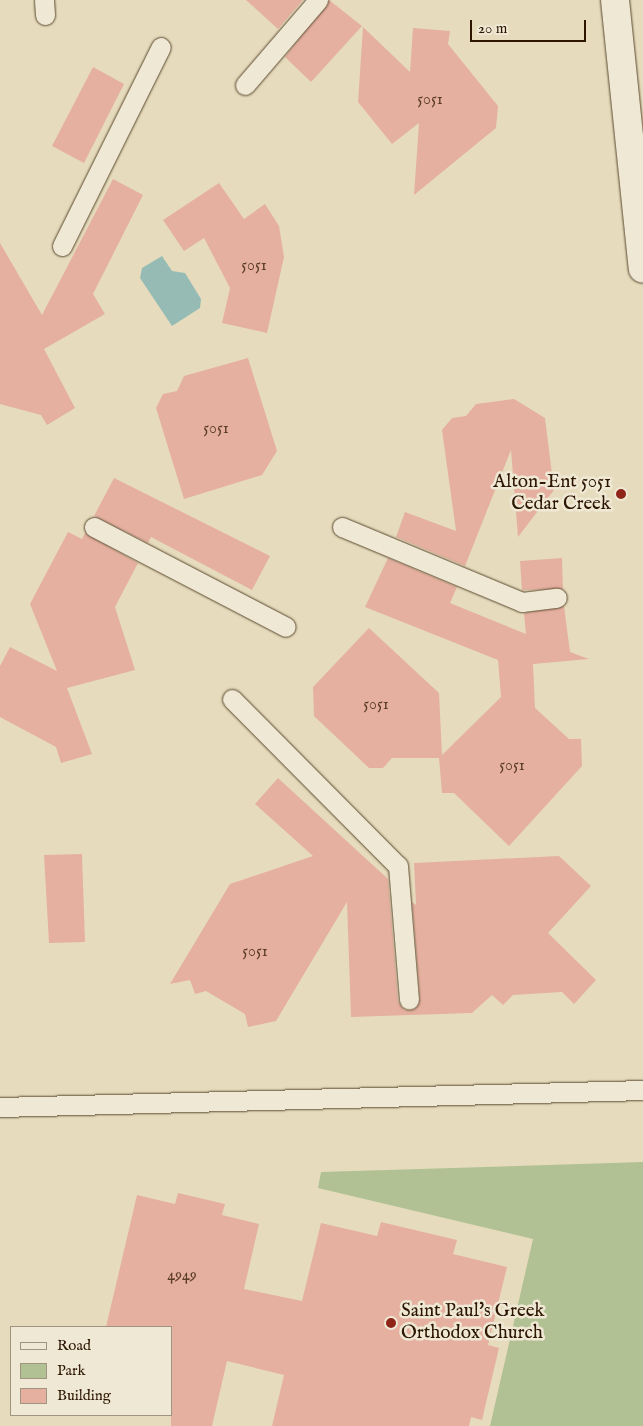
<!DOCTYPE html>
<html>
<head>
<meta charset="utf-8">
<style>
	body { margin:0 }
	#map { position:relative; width:643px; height:1426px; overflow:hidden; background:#e6dcbd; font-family:"IM FELL English",serif }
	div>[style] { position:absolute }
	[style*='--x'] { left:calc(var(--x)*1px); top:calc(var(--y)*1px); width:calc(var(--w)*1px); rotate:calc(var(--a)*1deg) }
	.green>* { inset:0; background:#b1c194 }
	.water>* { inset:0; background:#96bbb4 }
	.building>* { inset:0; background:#e5b0a0 }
	.roads { filter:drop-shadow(0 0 1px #5b482f) drop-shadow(0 0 1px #5b482f) }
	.lane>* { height:19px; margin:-9.5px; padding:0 9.5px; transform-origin:9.5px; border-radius:9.5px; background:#efe8d4 }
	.secondary>* { height:28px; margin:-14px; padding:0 14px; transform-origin:14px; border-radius:14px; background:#efe8d4 }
	.dots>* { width:14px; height:14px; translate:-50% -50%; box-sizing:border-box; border:2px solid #efe8d4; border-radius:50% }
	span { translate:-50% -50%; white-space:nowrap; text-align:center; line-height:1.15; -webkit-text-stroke:5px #efe8d4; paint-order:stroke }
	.number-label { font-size:16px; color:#5b3c28 }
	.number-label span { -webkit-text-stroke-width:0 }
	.poi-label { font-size:19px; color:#2d1600 }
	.right { translate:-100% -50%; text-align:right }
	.left { translate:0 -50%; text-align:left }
	.legend { position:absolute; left:10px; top:1326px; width:162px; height:90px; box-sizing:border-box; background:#efe8d4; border:1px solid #a1947f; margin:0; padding:6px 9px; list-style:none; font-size:15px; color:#2d1600 }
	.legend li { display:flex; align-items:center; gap:10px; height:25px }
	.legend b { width:25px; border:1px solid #a1947f }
	.scale { position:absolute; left:470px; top:20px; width:116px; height:22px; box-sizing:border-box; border:2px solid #2d1600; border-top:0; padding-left:6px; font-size:15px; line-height:18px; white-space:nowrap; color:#2d1600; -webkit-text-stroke:4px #efe8d4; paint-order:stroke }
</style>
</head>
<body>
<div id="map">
	<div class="green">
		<div style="clip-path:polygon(643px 1162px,643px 1426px,490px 1426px,533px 1239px,318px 1188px,321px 1172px)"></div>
	</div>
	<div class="water">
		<div style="clip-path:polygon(162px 256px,172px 271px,185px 273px,201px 299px,200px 308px,172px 326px,140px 278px,142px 268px)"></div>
	</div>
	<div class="building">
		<div style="clip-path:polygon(246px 0,303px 0,278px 29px)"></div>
		<div style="clip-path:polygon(329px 0,362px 26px,311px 82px,285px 57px)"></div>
		<div style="clip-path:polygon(363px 27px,410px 72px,413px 28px,450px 31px,448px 44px,498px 106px,496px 128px,414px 195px,419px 123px,392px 144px,358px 102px)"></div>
		<div style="clip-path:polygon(93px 67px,124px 84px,84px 163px,52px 146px)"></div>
		<div style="clip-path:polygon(113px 179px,143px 195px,93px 294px,105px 314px,44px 349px,75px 408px,47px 425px,41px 415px,0 404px,0 243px,42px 315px)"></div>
		<div style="clip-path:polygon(219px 183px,244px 219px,265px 204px,279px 226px,284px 257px,267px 333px,222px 323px,230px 288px,204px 238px,184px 251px,163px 220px)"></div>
		<div style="clip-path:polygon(248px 358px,277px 451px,262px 475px,184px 499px,156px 408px,163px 394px,177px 391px,184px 376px)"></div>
		<div style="clip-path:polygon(514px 399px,545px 418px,554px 490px,518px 537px,511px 450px,465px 566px,396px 537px,405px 512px,456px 531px,442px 430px,452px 418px,466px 416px,476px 404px)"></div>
		<div style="clip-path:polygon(114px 478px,270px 556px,252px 590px,151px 537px,148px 543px,94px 516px)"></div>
		<div style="clip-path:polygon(68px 532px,82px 539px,85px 533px,138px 563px,115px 607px,135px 670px,67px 688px,92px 754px,61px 763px,56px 747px,0 717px,0 666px,10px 647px,57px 671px,30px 604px)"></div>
		<div style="clip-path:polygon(388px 558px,457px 587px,450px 603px,526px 634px,524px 613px,564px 606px,570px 652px,589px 659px,533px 664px,535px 708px,569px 739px,581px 739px,582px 766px,509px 846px,454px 793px,442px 793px,439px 758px,392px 758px,383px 768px,369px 768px,314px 716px,313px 687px,369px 628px,439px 693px,442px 755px,501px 697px,498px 660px,365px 607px)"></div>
		<div style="clip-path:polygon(562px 558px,563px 589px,522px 590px,520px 561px)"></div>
		<div style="clip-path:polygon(278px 778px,388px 879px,398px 1001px,404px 1010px,415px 1009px,420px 1000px,412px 902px,416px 905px,414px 863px,559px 856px,591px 886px,548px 933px,596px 980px,574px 1004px,562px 992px,513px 995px,503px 1005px,492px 995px,472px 1013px,351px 1017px,347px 902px,276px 1021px,248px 1027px,245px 1014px,206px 991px,195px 994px,190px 980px,170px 984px,230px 884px,313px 856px,255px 804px)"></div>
		<div style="clip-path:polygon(82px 854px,85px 942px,49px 943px,44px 855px)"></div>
		<div style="clip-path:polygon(178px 1193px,225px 1204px,222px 1215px,259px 1224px,244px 1289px,302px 1301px,321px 1223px,377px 1236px,381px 1222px,457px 1240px,453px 1254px,507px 1267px,488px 1345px,499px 1348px,482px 1420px,471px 1417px,469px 1426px,272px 1426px,284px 1375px,227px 1361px,212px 1426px,171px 1426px,171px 1327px,106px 1327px,137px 1195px,175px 1204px)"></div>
	</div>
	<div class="roads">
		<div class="lane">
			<div style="--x:44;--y:0;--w:15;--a:86"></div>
			<div style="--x:245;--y:85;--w:112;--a:-49.3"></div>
			<div style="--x:62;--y:246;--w:222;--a:-63.6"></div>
			<div style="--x:94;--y:527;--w:216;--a:27.5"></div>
			<div style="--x:342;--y:527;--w:195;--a:22.6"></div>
			<div style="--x:522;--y:602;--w:35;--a:-7"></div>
			<div style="--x:232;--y:699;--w:235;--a:45.2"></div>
			<div style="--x:398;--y:866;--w:134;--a:85.3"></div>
			<div style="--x:0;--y:1107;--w:643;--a:-1.51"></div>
		</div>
		<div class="secondary">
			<div style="--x:615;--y:0;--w:270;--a:84.1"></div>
		</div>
	</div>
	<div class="dots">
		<div style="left:621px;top:494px;background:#8f2418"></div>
		<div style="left:391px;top:1323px;background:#8f2418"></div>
	</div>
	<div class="number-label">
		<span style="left:430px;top:100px">5051</span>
		<span style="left:254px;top:266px">5051</span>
		<span style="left:216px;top:429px">5051</span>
		<span style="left:376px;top:705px">5051</span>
		<span style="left:512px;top:766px">5051</span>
		<span style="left:255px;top:952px">5051</span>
		<span style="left:182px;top:1276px">4949</span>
	</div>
	<div class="poi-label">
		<span class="right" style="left:611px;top:494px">Alton-Ent 5051<br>Cedar Creek</span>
		<span class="left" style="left:401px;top:1323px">Saint Paul's Greek<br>Orthodox Church</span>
	</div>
	<ul class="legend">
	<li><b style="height:6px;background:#efe8d4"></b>Road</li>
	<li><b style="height:14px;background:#b1c194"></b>Park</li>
	<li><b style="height:14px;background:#e5b0a0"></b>Building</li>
	</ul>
	<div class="scale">20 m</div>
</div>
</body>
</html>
